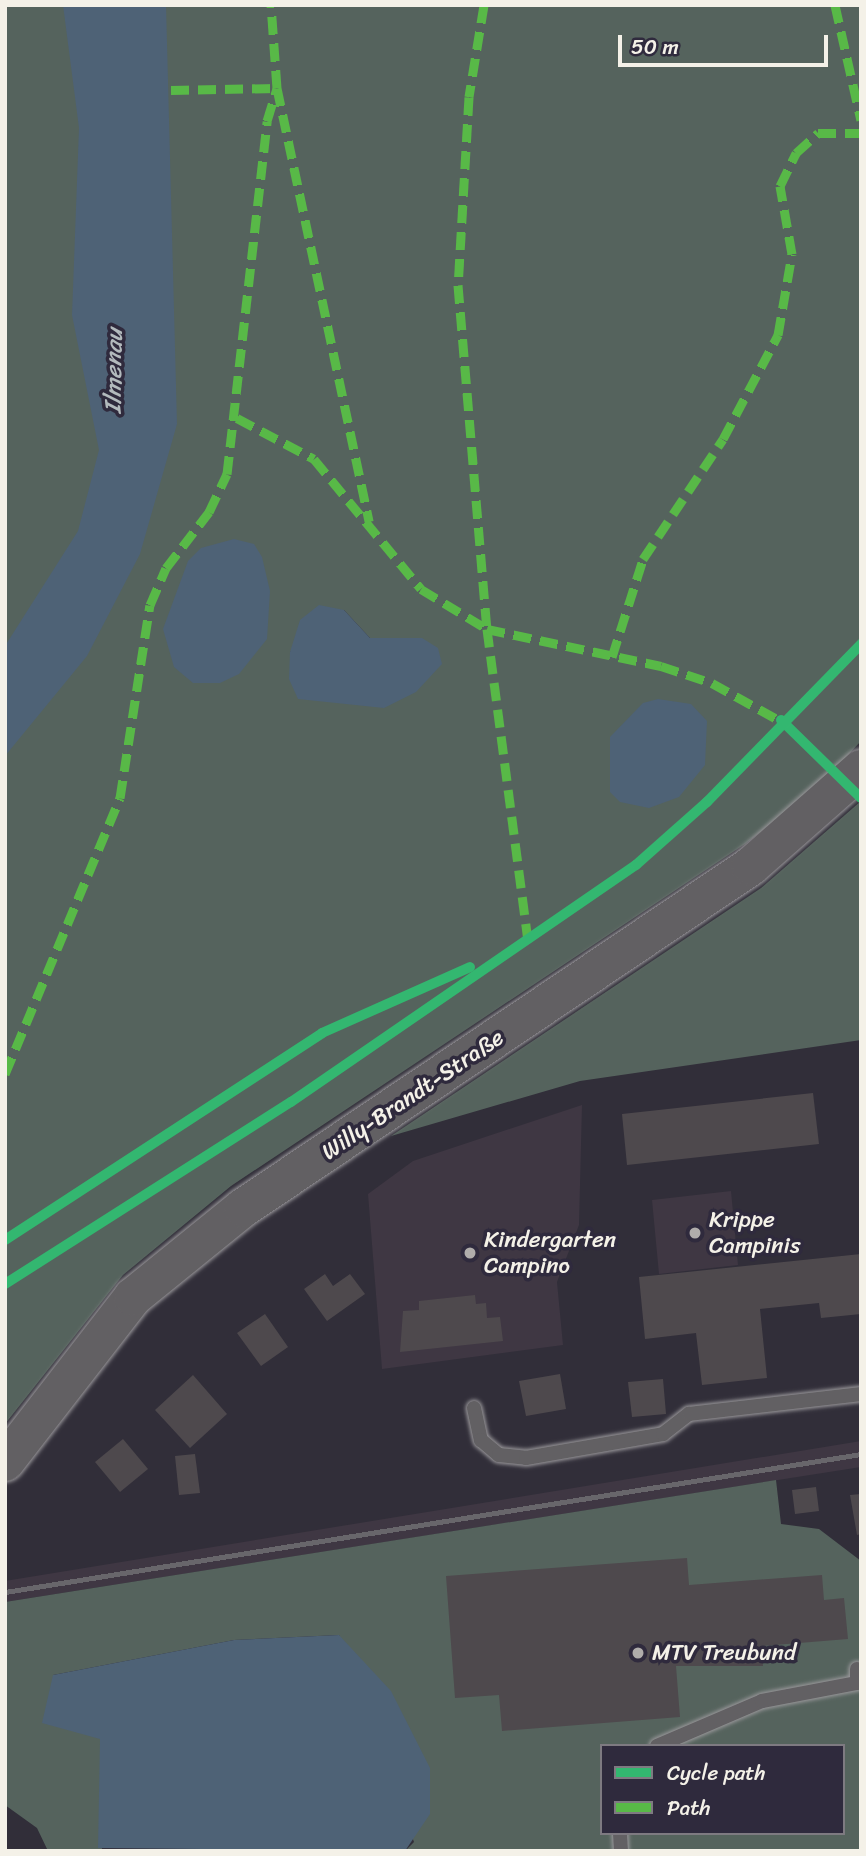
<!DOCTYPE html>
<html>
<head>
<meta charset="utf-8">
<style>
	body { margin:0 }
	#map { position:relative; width:866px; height:1856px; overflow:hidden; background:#312e39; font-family:Sriracha,sans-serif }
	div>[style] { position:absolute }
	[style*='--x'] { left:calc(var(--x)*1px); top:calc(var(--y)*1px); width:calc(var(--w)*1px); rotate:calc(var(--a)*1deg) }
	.built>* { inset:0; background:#3f3743 }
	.green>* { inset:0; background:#55635d }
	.water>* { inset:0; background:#4e6276 }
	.building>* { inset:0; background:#4e494d }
	.roads { filter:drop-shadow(0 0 2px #9a989b) drop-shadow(0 0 2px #9a989b) }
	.lane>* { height:14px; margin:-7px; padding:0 7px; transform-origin:7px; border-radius:7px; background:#626063 }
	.secondary>* { height:38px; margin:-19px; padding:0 19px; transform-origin:19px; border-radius:19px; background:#626063 }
	.rail>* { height:5px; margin:-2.5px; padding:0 2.5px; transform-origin:2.5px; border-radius:2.5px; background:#68666b }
	.quiet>* { height:9px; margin-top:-4.5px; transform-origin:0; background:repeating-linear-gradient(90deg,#58b947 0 18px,transparent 0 27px) }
	.cycleway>* { height:10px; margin:-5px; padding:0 5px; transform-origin:5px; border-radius:5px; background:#33b770 }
	.dots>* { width:19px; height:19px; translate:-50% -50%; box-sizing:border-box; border:4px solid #2f2a3d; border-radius:50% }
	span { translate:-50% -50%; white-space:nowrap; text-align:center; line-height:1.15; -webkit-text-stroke:7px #2f2a3d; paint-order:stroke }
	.street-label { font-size:23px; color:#f4f1e8 }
	.poi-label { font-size:23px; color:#f4f1e8 }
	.left { translate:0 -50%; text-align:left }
	.water-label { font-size:24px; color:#b3babd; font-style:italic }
	.frame { position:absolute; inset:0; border:7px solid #f4f1e8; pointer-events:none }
	.legend { position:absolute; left:600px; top:1744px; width:245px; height:91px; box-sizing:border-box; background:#2f2a3d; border:2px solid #7e7a81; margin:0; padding:9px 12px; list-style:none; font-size:21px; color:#f4f1e8 }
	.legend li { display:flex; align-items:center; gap:14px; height:35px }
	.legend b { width:35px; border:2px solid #7e7a81 }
	.scale { position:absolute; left:618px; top:35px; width:210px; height:32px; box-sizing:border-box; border:4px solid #f4f1e8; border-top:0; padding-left:9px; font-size:21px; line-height:24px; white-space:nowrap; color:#f4f1e8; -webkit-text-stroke:5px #2f2a3d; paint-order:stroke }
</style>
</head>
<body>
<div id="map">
	<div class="built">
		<div style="clip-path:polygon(582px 1105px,579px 1225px,557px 1282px,563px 1345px,382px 1369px,368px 1194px,413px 1161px)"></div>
		<div style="clip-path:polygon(731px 1191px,738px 1265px,659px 1274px,652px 1200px)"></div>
		<div style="clip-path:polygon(861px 1441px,861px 1467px,5px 1602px,5px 1581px)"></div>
	</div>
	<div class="green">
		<div style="clip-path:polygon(evenodd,5px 5px,861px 5px,861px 741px,823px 782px,745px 844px,231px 1186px,123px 1275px,5px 1424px,5px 5px,344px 610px,370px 638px,422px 639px,290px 652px,344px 610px)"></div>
		<div style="clip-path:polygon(861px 801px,861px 1040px,580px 1081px,391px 1136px,761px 888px)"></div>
		<div style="clip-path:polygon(evenodd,776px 1480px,781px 1524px,819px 1529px,861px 1561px,861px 1851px,405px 1851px,414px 1842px,339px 1635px,234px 1640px,53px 1675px,101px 1739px,102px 1851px,48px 1851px,37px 1828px,5px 1805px,5px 1602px,776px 1480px,602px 1746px,843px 1746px,843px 1833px,602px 1833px,602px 1746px)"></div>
	</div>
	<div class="water">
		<div style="clip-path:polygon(63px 5px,166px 5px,177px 424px,140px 554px,87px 656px,5px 756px,5px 646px,78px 531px,99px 450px,72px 315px,79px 128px)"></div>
		<div style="clip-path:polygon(234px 539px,254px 544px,262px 557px,270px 591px,267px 639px,239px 674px,220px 683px,193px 683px,174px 667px,163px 629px,188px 561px,201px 548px)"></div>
		<div style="clip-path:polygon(319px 605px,344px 610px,370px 638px,422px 638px,438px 648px,442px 664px,416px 692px,384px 708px,298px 699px,289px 679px,290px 652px,300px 620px)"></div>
		<div style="clip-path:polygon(658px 699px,691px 704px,707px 721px,705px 765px,679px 797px,649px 808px,620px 802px,610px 792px,610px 737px,643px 703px)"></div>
		<div style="clip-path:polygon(339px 1635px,391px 1691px,430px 1768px,430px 1814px,405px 1851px,98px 1848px,100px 1739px,42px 1723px,53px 1675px,234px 1640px)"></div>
	</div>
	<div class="building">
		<div style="clip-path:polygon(813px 1093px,819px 1144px,627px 1165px,622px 1114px)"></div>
		<div style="clip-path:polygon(861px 1254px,861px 1314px,821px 1318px,819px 1303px,760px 1309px,767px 1378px,702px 1385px,696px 1333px,645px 1339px,639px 1277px)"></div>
		<div style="clip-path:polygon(325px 1274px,333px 1286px,350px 1274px,365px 1294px,327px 1321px,304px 1289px)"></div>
		<div style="clip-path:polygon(475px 1295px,476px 1304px,486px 1303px,487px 1318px,500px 1317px,503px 1341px,400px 1352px,403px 1311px,419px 1310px,419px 1301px)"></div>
		<div style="clip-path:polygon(265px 1314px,288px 1347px,261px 1366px,237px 1333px)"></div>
		<div style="clip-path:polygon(560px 1374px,566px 1409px,526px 1416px,519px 1381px)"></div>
		<div style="clip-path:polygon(193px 1375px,227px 1414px,190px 1448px,155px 1410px)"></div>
		<div style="clip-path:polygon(663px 1379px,666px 1414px,632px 1417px,628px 1382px)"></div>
		<div style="clip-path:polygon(123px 1439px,148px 1469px,120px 1492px,95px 1462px)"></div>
		<div style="clip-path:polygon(195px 1454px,200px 1493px,179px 1495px,175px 1456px)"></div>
		<div style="clip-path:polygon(816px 1487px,819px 1511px,795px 1514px,792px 1490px)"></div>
		<div style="clip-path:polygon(861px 1494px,861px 1534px,857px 1535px,850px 1495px)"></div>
		<div style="clip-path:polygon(687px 1558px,689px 1585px,822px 1575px,824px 1600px,844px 1598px,848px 1639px,761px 1646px,763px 1666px,676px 1666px,680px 1717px,502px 1731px,499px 1695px,455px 1698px,446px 1576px)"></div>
	</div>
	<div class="roads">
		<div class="lane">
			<div style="--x:474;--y:1408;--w:33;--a:78"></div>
			<div style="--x:481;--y:1440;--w:23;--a:40"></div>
			<div style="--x:499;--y:1455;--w:27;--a:6"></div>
			<div style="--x:526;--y:1458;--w:139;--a:-9.9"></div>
			<div style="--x:663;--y:1434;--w:33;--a:-38"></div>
			<div style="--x:689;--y:1414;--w:173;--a:-6.6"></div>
			<div style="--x:657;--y:1746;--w:114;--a:-23.2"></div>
			<div style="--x:762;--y:1701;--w:97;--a:-10.7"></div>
			<div style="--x:857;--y:1683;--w:14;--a:-90"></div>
			<div style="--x:620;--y:1833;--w:18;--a:87"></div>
		</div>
		<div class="secondary">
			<div style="--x:5;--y:1462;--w:209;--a:-52.2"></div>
			<div style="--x:133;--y:1297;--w:141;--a:-39"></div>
			<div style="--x:243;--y:1208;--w:612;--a:-33.95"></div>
			<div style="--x:751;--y:866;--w:147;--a:-41.4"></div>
		</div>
	</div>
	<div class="rail">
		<div style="--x:5;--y:1592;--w:867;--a:-9.16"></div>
	</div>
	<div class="quiet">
		<div style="--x:484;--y:5;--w:93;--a:99.3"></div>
		<div style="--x:469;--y:97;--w:188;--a:93.3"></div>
		<div style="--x:458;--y:285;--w:345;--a:85.2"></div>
		<div style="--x:487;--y:629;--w:316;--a:82.5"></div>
		<div style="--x:835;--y:5;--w:118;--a:77.3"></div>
		<div style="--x:171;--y:90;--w:106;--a:-1.1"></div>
		<div style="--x:277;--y:88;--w:443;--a:78"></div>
		<div style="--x:237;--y:418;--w:87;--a:28"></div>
		<div style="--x:314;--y:459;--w:168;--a:50.5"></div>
		<div style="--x:421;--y:589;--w:77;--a:31.2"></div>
		<div style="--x:487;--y:629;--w:178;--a:12"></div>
		<div style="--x:661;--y:666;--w:54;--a:18.4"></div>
		<div style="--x:712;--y:683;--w:85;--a:29"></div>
		<div style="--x:612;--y:657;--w:103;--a:-72.4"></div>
		<div style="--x:643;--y:559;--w:144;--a:-56.3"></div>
		<div style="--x:723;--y:439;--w:118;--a:-62.1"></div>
		<div style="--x:778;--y:335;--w:82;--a:-80.2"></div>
		<div style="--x:792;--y:254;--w:69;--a:-100"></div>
		<div style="--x:780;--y:186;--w:37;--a:-64"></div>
		<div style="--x:796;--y:153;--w:30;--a:-42"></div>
		<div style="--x:818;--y:133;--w:43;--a:0"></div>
		<div style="--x:5;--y:1074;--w:299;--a:-67.4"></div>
		<div style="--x:120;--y:798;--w:195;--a:-81.2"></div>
		<div style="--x:150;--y:605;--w:40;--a:-66.6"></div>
		<div style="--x:166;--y:568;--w:71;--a:-52.5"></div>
		<div style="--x:209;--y:512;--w:42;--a:-64.7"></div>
		<div style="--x:227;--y:474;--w:355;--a:-83.5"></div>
		<div style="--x:267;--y:121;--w:34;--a:-73"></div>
		<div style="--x:277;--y:88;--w:83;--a:-94.1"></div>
	</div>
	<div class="cycleway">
		<div style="--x:781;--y:720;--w:112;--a:44.3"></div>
		<div style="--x:5;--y:1240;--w:379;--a:-33.1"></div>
		<div style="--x:322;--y:1033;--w:162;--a:-24"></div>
		<div style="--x:5;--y:1284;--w:339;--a:-32.5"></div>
		<div style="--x:291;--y:1102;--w:419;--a:-34.5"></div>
		<div style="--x:636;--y:865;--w:95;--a:-41.6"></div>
		<div style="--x:707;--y:802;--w:221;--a:-45.7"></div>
	</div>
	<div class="dots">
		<div style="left:695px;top:1233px;background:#b0adab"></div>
		<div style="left:470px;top:1253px;background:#b0adab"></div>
		<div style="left:638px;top:1653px;background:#b0adab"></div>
	</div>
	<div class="street-label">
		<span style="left:413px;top:1095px;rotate:-34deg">Willy-Brandt-Straße</span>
	</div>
	<div class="poi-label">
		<span class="left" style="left:709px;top:1233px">Krippe<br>Campinis</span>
		<span class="left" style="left:484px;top:1253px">Kindergarten<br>Campino</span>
		<span class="left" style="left:652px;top:1653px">MTV Treubund</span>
	</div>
	<div class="water-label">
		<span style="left:114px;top:371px;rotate:-89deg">Ilmenau</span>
	</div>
	<div class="frame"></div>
	<ul class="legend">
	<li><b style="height:9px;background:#33b770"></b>Cycle path</li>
	<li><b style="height:9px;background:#58b947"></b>Path</li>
	</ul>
	<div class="scale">50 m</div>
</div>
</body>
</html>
